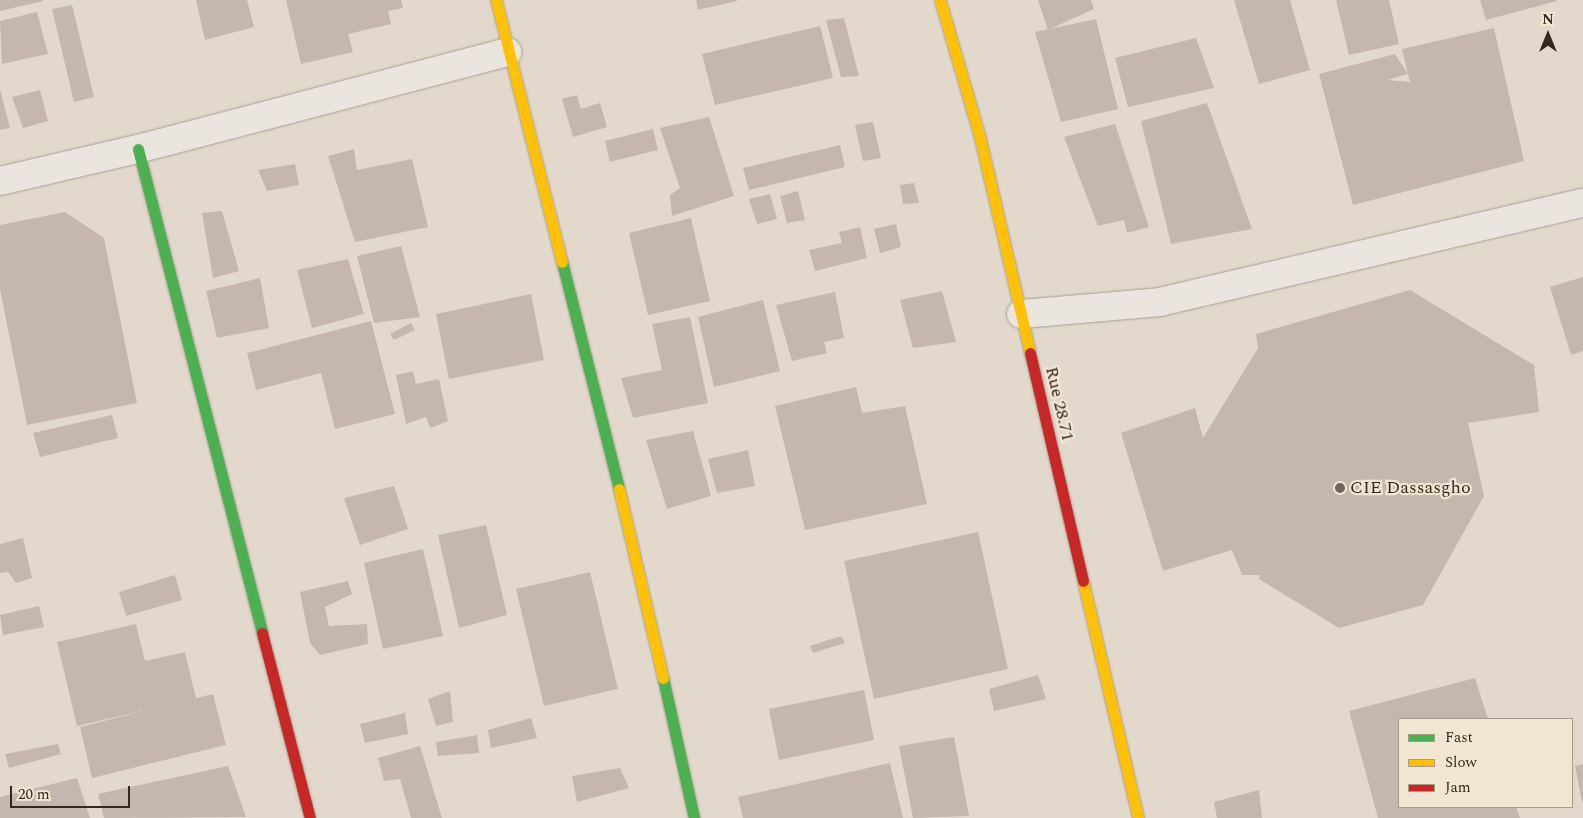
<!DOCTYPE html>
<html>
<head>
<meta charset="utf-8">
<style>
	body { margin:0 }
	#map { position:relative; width:1583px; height:818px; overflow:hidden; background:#e2d9cc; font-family:Spectral,serif }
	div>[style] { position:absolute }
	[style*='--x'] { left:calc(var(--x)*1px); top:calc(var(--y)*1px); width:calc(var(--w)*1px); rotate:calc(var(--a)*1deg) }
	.building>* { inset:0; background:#c5b7ad }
	.roads { filter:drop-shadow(0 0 1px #a79f96) drop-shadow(0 0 1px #a79f96) }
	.street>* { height:28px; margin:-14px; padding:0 14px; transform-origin:14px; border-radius:14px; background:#eae5de }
	.fast>* { height:11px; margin:-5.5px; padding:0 5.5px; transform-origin:5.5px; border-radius:5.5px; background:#4caf50 }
	.slow>* { height:11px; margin:-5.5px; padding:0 5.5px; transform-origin:5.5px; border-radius:5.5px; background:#ffc107 }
	.jam>* { height:11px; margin:-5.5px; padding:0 5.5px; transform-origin:5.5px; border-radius:5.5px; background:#c62828 }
	.dots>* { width:14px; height:14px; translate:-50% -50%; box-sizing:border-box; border:2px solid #f2e6d3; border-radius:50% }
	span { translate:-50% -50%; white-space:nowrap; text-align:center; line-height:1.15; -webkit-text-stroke:4.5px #f2e6d3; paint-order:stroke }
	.street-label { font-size:18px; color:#35271f }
	.poi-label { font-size:18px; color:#35271f }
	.left { translate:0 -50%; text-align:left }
	.legend { position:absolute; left:1398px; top:718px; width:175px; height:90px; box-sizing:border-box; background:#f2e6d3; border:1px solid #a69a8b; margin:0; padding:6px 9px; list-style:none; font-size:15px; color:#35271f }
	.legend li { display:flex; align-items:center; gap:10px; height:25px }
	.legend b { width:25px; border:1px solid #a69a8b }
	.north { position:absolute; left:1523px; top:10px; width:50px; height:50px; -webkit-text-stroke:4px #f2e6d3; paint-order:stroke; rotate:0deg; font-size:14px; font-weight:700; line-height:20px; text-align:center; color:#35271f }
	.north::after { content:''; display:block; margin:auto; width:18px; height:22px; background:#35271f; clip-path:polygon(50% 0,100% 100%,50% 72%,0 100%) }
	.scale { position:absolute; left:10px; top:786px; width:120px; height:22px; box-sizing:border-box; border:2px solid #35271f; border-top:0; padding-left:6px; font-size:15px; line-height:18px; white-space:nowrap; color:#35271f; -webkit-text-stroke:4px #f2e6d3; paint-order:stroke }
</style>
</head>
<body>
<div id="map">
	<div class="building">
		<div style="clip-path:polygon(0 0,43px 0,43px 1px,0 11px)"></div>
		<div style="clip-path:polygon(196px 0,247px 0,254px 27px,205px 40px)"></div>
		<div style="clip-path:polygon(286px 0,401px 0,403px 8px,388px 11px,391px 24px,348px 34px,353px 52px,301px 64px)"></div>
		<div style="clip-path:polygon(696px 0,737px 0,737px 1px,698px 10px)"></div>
		<div style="clip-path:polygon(1038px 0,1091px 0,1094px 9px,1048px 30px)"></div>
		<div style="clip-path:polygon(1234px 0,1290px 0,1310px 70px,1259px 84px)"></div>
		<div style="clip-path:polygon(1336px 0,1389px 0,1399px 44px,1349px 55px)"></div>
		<div style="clip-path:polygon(1480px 0,1557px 0,1557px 1px,1486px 20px)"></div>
		<div style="clip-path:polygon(72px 5px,94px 97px,74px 102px,52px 9px)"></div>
		<div style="clip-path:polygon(37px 12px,48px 54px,2px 64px,0 21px)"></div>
		<div style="clip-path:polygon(844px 18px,859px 76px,841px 77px,826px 20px)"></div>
		<div style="clip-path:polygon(1096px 19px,1118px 109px,1061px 122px,1035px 32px)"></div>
		<div style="clip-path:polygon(820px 26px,833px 78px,715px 105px,702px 54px)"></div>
		<div style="clip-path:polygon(1494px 28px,1524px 161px,1353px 205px,1319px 74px,1395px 54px,1408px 74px,1387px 80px,1410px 82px,1402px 49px)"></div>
		<div style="clip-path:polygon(1196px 38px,1214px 88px,1128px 107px,1115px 58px)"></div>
		<div style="clip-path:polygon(0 89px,10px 128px,0 130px)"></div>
		<div style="clip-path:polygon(40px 90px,48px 121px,23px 128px,12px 97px)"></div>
		<div style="clip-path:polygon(577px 95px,581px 109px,600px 103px,607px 127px,573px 137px,562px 99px)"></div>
		<div style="clip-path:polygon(1207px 103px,1252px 229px,1171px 244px,1141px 121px)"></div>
		<div style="clip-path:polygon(709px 117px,734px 196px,672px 216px,670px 195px,680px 188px,660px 128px)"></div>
		<div style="clip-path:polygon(873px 122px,881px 158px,863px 161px,855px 125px)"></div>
		<div style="clip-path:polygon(1115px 124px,1149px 227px,1127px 233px,1124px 220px,1098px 226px,1064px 137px)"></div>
		<div style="clip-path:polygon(653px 129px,658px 150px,610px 162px,605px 141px)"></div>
		<div style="clip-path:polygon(840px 145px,845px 167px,749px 190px,743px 168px)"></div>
		<div style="clip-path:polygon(354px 149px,357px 170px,412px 159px,428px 227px,355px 242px,328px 156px)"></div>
		<div style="clip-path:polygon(295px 164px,299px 185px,267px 191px,258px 170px)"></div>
		<div style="clip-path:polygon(914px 183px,919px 203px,903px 204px,900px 185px)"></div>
		<div style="clip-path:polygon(798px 191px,805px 220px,787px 223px,780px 196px)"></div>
		<div style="clip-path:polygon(770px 194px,777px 219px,757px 224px,749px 199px)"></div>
		<div style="clip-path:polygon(222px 211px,239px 271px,213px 278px,202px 213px)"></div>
		<div style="clip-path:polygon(65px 212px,104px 238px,137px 403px,27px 425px,0 289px,0 225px)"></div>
		<div style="clip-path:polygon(691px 218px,710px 301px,648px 315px,629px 233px)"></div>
		<div style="clip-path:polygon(896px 224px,901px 247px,880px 253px,874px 229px)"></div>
		<div style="clip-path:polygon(860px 227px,867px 258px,815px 271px,809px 250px,842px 243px,839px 232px)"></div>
		<div style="clip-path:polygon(401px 246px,420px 317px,374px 323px,357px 256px)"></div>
		<div style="clip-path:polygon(348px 259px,364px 314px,312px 328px,297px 270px)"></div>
		<div style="clip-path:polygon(1583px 277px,1583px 351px,1571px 355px,1550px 287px)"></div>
		<div style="clip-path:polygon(260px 278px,269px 328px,217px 338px,206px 291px)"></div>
		<div style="clip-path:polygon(1410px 290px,1534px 365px,1539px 412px,1468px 423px,1484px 496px,1423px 605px,1339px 628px,1259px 579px,1260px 575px,1242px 575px,1232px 550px,1163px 571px,1121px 433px,1195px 408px,1203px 438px,1258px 348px,1256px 334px)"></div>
		<div style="clip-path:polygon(942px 291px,956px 342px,913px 348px,900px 300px)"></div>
		<div style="clip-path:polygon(835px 292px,844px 338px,824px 342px,827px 353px,792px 361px,776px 305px)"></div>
		<div style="clip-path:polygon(531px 294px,544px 360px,449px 379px,436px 314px)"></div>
		<div style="clip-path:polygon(763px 300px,780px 371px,714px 387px,698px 317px)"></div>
		<div style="clip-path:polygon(690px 317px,708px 403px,633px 418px,621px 378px,662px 370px,652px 324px)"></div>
		<div style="clip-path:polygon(371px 321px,395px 414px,335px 429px,321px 373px,256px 390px,247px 353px)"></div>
		<div style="clip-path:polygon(411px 323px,415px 330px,394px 340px,390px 334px)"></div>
		<div style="clip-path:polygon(413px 371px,416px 384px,439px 379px,448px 421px,430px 428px,426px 417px,406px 424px,396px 375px)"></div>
		<div style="clip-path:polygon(856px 387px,862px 413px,905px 406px,927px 504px,805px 530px,775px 406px)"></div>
		<div style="clip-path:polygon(112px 415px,118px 438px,40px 457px,33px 433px)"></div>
		<div style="clip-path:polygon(693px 431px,711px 496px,667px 509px,646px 440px)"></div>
		<div style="clip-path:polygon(748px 450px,755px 486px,717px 493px,708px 459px)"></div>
		<div style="clip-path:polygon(394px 486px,408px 529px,360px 545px,344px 498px)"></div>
		<div style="clip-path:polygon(486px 525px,507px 615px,459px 628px,438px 535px)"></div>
		<div style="clip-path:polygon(978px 532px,1008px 669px,874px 699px,844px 561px)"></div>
		<div style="clip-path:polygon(23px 538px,32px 578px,16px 583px,8px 572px,0 573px,0 544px)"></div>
		<div style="clip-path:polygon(423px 549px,443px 636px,383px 649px,364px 563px)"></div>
		<div style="clip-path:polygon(590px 572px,618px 689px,544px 706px,516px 589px)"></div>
		<div style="clip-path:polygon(175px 575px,182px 600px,126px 616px,119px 592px)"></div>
		<div style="clip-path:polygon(348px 581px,352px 594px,325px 607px,329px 626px,367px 624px,368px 644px,320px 655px,310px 643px,300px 592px)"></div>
		<div style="clip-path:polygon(39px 606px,44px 627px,3px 635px,0 615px)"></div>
		<div style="clip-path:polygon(136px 624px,145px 661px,185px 652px,196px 698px,213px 694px,226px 745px,92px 778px,80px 727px,155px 708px,77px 726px,57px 642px)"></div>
		<div style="clip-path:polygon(841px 636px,845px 643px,813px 653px,810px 646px)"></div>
		<div style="clip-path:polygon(1038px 675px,1046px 699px,994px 711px,989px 689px)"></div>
		<div style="clip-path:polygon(1475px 678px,1488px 719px,1399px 719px,1399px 807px,1516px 807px,1520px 818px,1378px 818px,1349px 711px)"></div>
		<div style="clip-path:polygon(864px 690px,874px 740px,779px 760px,769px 709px)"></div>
		<div style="clip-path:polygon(450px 691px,453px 722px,436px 726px,428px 699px)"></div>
		<div style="clip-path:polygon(405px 713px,408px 734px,365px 743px,360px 724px)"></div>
		<div style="clip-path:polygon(531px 718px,537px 738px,491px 748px,488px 730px)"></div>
		<div style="clip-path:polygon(477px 735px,479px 753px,438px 756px,436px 742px)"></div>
		<div style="clip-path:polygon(954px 737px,969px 816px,913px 818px,899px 746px)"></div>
		<div style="clip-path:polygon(58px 744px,61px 754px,9px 768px,5px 754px)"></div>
		<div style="clip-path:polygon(420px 746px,442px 818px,411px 818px,400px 779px,384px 781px,378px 758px)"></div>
		<div style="clip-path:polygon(890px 763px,903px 818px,743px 818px,738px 797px)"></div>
		<div style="clip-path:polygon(1583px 764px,1583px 802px,1582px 802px,1575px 766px)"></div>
		<div style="clip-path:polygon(228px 766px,246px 817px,104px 818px,98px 794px)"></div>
		<div style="clip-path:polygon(620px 768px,629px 788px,577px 802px,572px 776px)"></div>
		<div style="clip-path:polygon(77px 778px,90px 818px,0 818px,0 797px)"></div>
		<div style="clip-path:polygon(1259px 790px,1262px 818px,1217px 818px,1214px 802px)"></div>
	</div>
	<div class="roads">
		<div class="street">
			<div style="--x:0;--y:181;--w:142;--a:-13.1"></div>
			<div style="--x:138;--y:149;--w:382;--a:-14.7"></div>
			<div style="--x:1021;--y:314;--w:140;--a:-4.9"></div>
			<div style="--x:1160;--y:302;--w:434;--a:-13.2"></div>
		</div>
		<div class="fast">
			<div style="--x:138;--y:149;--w:500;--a:75.6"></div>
			<div style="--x:562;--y:262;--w:234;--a:75.9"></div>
			<div style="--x:663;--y:678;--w:143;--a:77.5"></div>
		</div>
		<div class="slow">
			<div style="--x:496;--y:0;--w:270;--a:75.9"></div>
			<div style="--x:940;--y:0;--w:144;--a:73.8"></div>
			<div style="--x:980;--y:138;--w:221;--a:76.9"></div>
			<div style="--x:619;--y:489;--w:194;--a:76.9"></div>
			<div style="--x:1083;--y:581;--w:243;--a:76.9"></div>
		</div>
		<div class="jam">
			<div style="--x:1030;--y:353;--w:234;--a:76.9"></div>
			<div style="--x:262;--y:633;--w:191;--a:75.5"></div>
		</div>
	</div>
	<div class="dots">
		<div style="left:1340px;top:488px;background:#72655c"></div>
	</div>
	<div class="street-label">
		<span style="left:1059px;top:404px;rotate:77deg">Rue 28.71</span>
	</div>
	<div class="poi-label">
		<span class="left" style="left:1350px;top:488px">CIE Dassasgho</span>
	</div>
	<ul class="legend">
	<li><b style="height:6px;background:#4caf50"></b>Fast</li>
	<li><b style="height:6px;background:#ffc107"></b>Slow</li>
	<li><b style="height:6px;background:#c62828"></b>Jam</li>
	</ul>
	<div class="north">N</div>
	<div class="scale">20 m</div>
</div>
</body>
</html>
